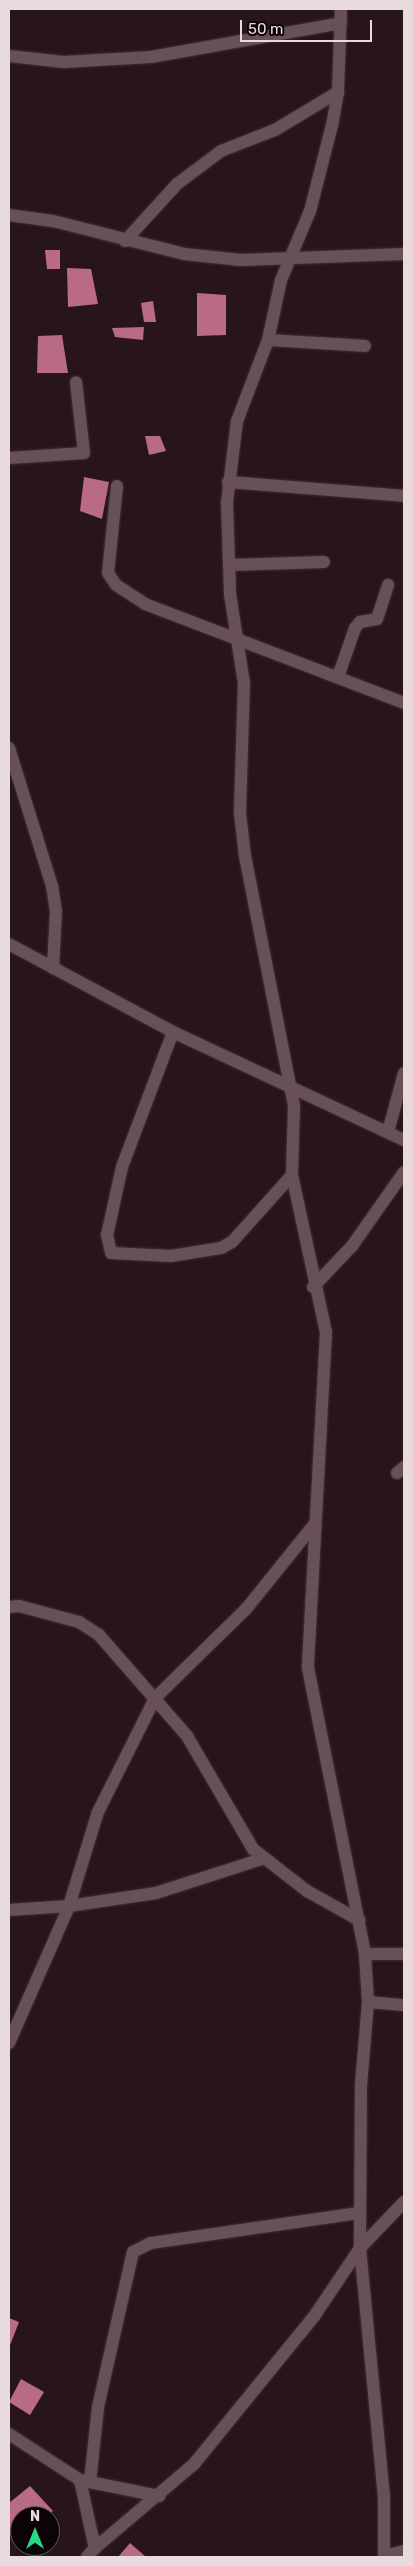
<!DOCTYPE html>
<html>
<head>
<meta charset="utf-8">
<style>
	body { margin:0 }
	#map { position:relative; width:413px; height:2566px; overflow:hidden; background:#28151b; font-family:Rubik,sans-serif }
	div>[style] { position:absolute }
	[style*='--x'] { left:calc(var(--x)*1px); top:calc(var(--y)*1px); width:calc(var(--w)*1px); rotate:calc(var(--a)*1deg) }
	.building>* { inset:0; background:#b86b82 }
	.roads { filter:drop-shadow(0 0 1px #403235) drop-shadow(0 0 1px #403235) }
	.minor>* { height:12px; margin:-6px; padding:0 6px; transform-origin:6px; border-radius:6px; background:#675056 }
	span { translate:-50% -50%; white-space:nowrap; text-align:center; line-height:1.15; -webkit-text-stroke:5px #0b0406; paint-order:stroke }
	.frame { position:absolute; inset:0; border:10px solid #e8dadd; pointer-events:none }
	.north { position:absolute; left:10px; top:2506px; width:50px; height:50px; box-sizing:border-box; background:#0b0406; border:1px solid #635a5c; border-radius:50%; rotate:0deg; font-size:14px; font-weight:700; line-height:20px; text-align:center; color:#e8dadd }
	.north::after { content:''; display:block; margin:auto; width:18px; height:22px; background:#28d885; clip-path:polygon(50% 0,100% 100%,50% 72%,0 100%) }
	.scale { position:absolute; left:240px; top:20px; width:132px; height:22px; box-sizing:border-box; border:2px solid #e8dadd; border-top:0; padding-left:6px; font-size:15px; line-height:18px; white-space:nowrap; color:#e8dadd; -webkit-text-stroke:4px #0b0406; paint-order:stroke }
</style>
</head>
<body>
<div id="map">
	<div class="building">
		<div style="clip-path:polygon(45px 250px,60px 250px,60px 269px,47px 269px)"></div>
		<div style="clip-path:polygon(67px 268px,91px 269px,98px 304px,68px 307px)"></div>
		<div style="clip-path:polygon(197px 293px,226px 295px,226px 335px,197px 336px)"></div>
		<div style="clip-path:polygon(153px 301px,156px 322px,144px 322px,141px 303px)"></div>
		<div style="clip-path:polygon(144px 327px,143px 340px,115px 337px,112px 328px)"></div>
		<div style="clip-path:polygon(62px 335px,68px 373px,37px 373px,38px 336px)"></div>
		<div style="clip-path:polygon(145px 436px,160px 436px,166px 451px,149px 455px)"></div>
		<div style="clip-path:polygon(84px 477px,109px 482px,102px 519px,80px 511px)"></div>
		<div style="clip-path:polygon(9px 2318px,19px 2322px,9px 2348px)"></div>
		<div style="clip-path:polygon(21px 2379px,44px 2392px,30px 2415px,9px 2402px)"></div>
		<div style="clip-path:polygon(30px 2486px,53px 2511px,46px 2516px,20px 2516px,20px 2535px,14px 2540px,9px 2532px,9px 2503px)"></div>
		<div style="clip-path:polygon(130px 2543px,146px 2557px,118px 2557px)"></div>
	</div>
	<div class="roads">
		<div class="minor">
			<div style="--x:341;--y:9;--w:83;--a:92.1"></div>
			<div style="--x:338;--y:92;--w:34;--a:100"></div>
			<div style="--x:332;--y:125;--w:89;--a:104.3"></div>
			<div style="--x:310;--y:211;--w:75;--a:112.8"></div>
			<div style="--x:281;--y:280;--w:61;--a:102.2"></div>
			<div style="--x:268;--y:340;--w:87;--a:110.9"></div>
			<div style="--x:237;--y:421;--w:83;--a:97"></div>
			<div style="--x:227;--y:503;--w:91;--a:88.1"></div>
			<div style="--x:230;--y:594;--w:90;--a:81.1"></div>
			<div style="--x:244;--y:683;--w:130;--a:91.8"></div>
			<div style="--x:240;--y:813;--w:43;--a:83.4"></div>
			<div style="--x:245;--y:856;--w:255;--a:78.9"></div>
			<div style="--x:294;--y:1106;--w:69;--a:91.7"></div>
			<div style="--x:292;--y:1175;--w:161;--a:77.8"></div>
			<div style="--x:326;--y:1332;--w:336;--a:93.1"></div>
			<div style="--x:308;--y:1668;--w:292;--a:78.7"></div>
			<div style="--x:365;--y:1954;--w:48;--a:86.4"></div>
			<div style="--x:368;--y:2002;--w:83;--a:94.8"></div>
			<div style="--x:361;--y:2085;--w:163;--a:90.4"></div>
			<div style="--x:360;--y:2248;--w:249;--a:84.5"></div>
			<div style="--x:384;--y:2496;--w:61;--a:90"></div>
			<div style="--x:9;--y:56;--w:55;--a:6.2"></div>
			<div style="--x:64;--y:62;--w:87;--a:-3.3"></div>
			<div style="--x:151;--y:57;--w:193;--a:-10.1"></div>
			<div style="--x:9;--y:215;--w:44;--a:7.8"></div>
			<div style="--x:53;--y:221;--w:135;--a:14.1"></div>
			<div style="--x:184;--y:254;--w:57;--a:6"></div>
			<div style="--x:241;--y:260;--w:163;--a:-2.1"></div>
			<div style="--x:125;--y:241;--w:77;--a:-47.6"></div>
			<div style="--x:177;--y:184;--w:55;--a:-36.9"></div>
			<div style="--x:221;--y:151;--w:58;--a:-21.3"></div>
			<div style="--x:275;--y:130;--w:74;--a:-31.1"></div>
			<div style="--x:268;--y:340;--w:97;--a:3.5"></div>
			<div style="--x:9;--y:458;--w:75;--a:-3.8"></div>
			<div style="--x:84;--y:453;--w:71;--a:-96.4"></div>
			<div style="--x:228;--y:482;--w:177;--a:4.5"></div>
			<div style="--x:117;--y:486;--w:87;--a:95.9"></div>
			<div style="--x:108;--y:573;--w:14;--a:56"></div>
			<div style="--x:116;--y:585;--w:35;--a:33"></div>
			<div style="--x:145;--y:604;--w:277;--a:20.9"></div>
			<div style="--x:229;--y:565;--w:95;--a:-1.8"></div>
			<div style="--x:339;--y:674;--w:49;--a:-70.8"></div>
			<div style="--x:355;--y:628;--w:8;--a:-50"></div>
			<div style="--x:360;--y:622;--w:17;--a:-10"></div>
			<div style="--x:377;--y:619;--w:36;--a:-72"></div>
			<div style="--x:9;--y:748;--w:145;--a:72.7"></div>
			<div style="--x:52;--y:886;--w:25;--a:81"></div>
			<div style="--x:56;--y:911;--w:57;--a:93"></div>
			<div style="--x:9;--y:944;--w:186;--a:28.2"></div>
			<div style="--x:173;--y:1032;--w:255;--a:25.1"></div>
			<div style="--x:173;--y:1032;--w:144;--a:110.7"></div>
			<div style="--x:122;--y:1167;--w:70;--a:102.4"></div>
			<div style="--x:107;--y:1235;--w:18;--a:77"></div>
			<div style="--x:111;--y:1253;--w:60;--a:2.9"></div>
			<div style="--x:171;--y:1256;--w:51;--a:-9.1"></div>
			<div style="--x:221;--y:1248;--w:13;--a:-29"></div>
			<div style="--x:232;--y:1242;--w:90;--a:-48.2"></div>
			<div style="--x:388;--y:1132;--w:61;--a:-74.8"></div>
			<div style="--x:313;--y:1287;--w:57;--a:-46.4"></div>
			<div style="--x:352;--y:1246;--w:90;--a:-54.9"></div>
			<div style="--x:397;--y:1473;--w:9;--a:-41"></div>
			<div style="--x:9;--y:1607;--w:10;--a:-6"></div>
			<div style="--x:19;--y:1606;--w:62;--a:14.9"></div>
			<div style="--x:79;--y:1622;--w:24;--a:33"></div>
			<div style="--x:99;--y:1635;--w:134;--a:48.9"></div>
			<div style="--x:187;--y:1736;--w:131;--a:59.7"></div>
			<div style="--x:253;--y:1849;--w:68;--a:37.9"></div>
			<div style="--x:307;--y:1891;--w:60;--a:29.1"></div>
			<div style="--x:9;--y:1910;--w:60;--a:-3.8"></div>
			<div style="--x:69;--y:1906;--w:88;--a:-8.5"></div>
			<div style="--x:156;--y:1893;--w:114;--a:-17.8"></div>
			<div style="--x:365;--y:1954;--w:39;--a:0"></div>
			<div style="--x:368;--y:2002;--w:36;--a:5"></div>
			<div style="--x:9;--y:2043;--w:150;--a:-66.3"></div>
			<div style="--x:69;--y:1906;--w:98;--a:-72.9"></div>
			<div style="--x:98;--y:1812;--w:127;--a:-63.4"></div>
			<div style="--x:155;--y:1698;--w:127;--a:-44.4"></div>
			<div style="--x:246;--y:1609;--w:107;--a:-51.1"></div>
			<div style="--x:9;--y:2434;--w:85;--a:32.9"></div>
			<div style="--x:80;--y:2480;--w:81;--a:11.4"></div>
			<div style="--x:80;--y:2480;--w:70;--a:77.6"></div>
			<div style="--x:95;--y:2548;--w:12;--a:132"></div>
			<div style="--x:90;--y:2482;--w:75;--a:-83.9"></div>
			<div style="--x:98;--y:2407;--w:159;--a:-77.3"></div>
			<div style="--x:133;--y:2252;--w:20;--a:-27"></div>
			<div style="--x:151;--y:2243;--w:211;--a:-8.2"></div>
			<div style="--x:95;--y:2548;--w:130;--a:-40.3"></div>
			<div style="--x:194;--y:2464;--w:192;--a:-50.9"></div>
			<div style="--x:315;--y:2315;--w:81;--a:-56.1"></div>
			<div style="--x:360;--y:2248;--w:64;--a:-46.3"></div>
			<div style="--x:384;--y:2556;--w:21;--a:-14"></div>
		</div>
	</div>
	<div class="frame"></div>
	<div class="north">N</div>
	<div class="scale">50 m</div>
</div>
</body>
</html>
